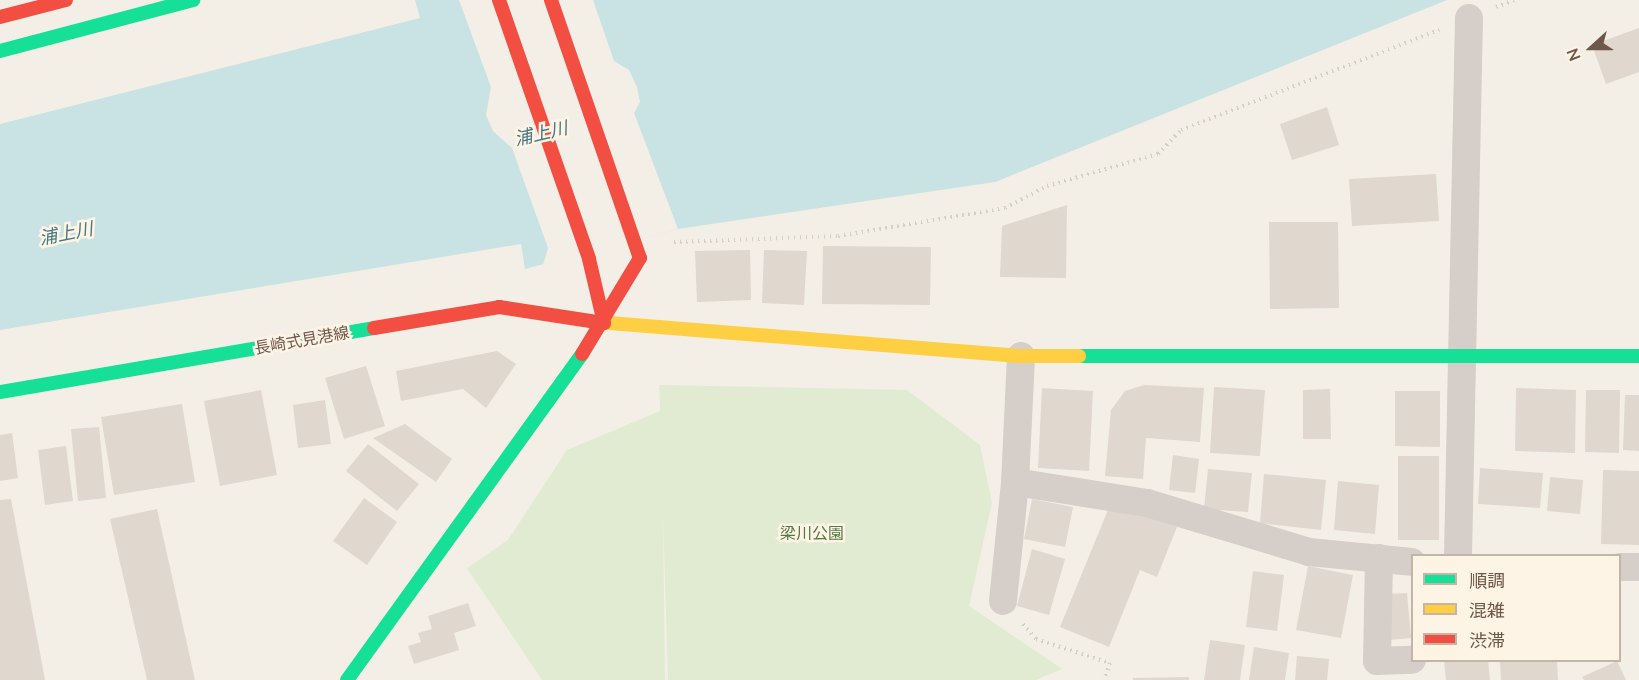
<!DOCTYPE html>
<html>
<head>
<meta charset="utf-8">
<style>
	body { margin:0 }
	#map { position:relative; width:1639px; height:680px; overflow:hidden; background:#f4efe6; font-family:"Nunito Sans","Noto Sans JP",sans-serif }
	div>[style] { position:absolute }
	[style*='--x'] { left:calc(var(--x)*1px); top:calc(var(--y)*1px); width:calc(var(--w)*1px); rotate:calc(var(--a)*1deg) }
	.green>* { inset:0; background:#e0ebd1 }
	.water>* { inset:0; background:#c9e2e3 }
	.pier>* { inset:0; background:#f4efe6 }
	.building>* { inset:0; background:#e0d7ce }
	.path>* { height:4px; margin-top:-2px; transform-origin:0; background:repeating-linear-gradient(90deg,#d5cfc9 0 1.5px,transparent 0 6px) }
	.street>* { height:28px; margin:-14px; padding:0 14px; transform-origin:14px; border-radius:14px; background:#d5cec9 }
	.fast>* { height:14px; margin:-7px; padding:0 7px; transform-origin:7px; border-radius:7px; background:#16e098 }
	.slow>* { height:14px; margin:-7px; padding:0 7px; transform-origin:7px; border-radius:7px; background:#ffcf43 }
	.jam>* { height:14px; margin:-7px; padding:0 7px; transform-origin:7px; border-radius:7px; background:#f24e42 }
	span { translate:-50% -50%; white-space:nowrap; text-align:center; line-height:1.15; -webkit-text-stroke:5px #fef4e6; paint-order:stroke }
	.street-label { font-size:16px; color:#6f5749 }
	.park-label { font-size:16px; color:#547a44 }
	.water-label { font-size:18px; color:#447882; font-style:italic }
	.legend { position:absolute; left:1411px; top:554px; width:210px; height:108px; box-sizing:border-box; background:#fef4e6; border:2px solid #c5b5a7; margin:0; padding:8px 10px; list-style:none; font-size:18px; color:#6f5749 }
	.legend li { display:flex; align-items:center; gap:12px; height:30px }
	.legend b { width:30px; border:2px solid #c5b5a7 }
	.north { position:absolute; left:1561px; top:18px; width:60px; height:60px; -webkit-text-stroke:4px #fef4e6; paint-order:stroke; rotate:249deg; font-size:16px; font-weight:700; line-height:24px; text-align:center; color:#6f5749 }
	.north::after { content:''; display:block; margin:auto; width:21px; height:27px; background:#6f5749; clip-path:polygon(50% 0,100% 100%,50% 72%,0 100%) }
</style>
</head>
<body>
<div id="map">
	<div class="green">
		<div style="clip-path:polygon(659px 385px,907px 390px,980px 445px,992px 503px,969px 606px,1062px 669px,1036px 680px,668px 680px,663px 516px,665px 680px,542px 680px,467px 568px,508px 540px,567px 450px,660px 411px)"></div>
	</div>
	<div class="water">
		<div style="clip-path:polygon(415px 0,1447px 0,995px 182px,678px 229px,525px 269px,521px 244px,0 330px,0 124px,420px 18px)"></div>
	</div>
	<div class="pier">
		<div style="clip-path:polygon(459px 0,593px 0,614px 61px,629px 70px,637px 87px,640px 102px,634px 113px,678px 229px,543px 265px,548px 248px,512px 148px,493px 131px,486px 115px,491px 87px)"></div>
	</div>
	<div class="building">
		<div style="clip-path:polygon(1639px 28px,1639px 72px,1606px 84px,1592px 45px)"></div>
		<div style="clip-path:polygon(1327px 107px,1339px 145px,1292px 160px,1280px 124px)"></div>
		<div style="clip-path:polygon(1436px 174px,1439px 221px,1352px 226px,1349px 179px)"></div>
		<div style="clip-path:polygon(1067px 205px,1066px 278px,1000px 277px,1002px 226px)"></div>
		<div style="clip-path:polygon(1269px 222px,1338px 222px,1339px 308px,1270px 309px)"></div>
		<div style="clip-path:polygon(823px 246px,931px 247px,930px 305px,822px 304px)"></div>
		<div style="clip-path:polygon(750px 250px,751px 300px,697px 302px,695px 251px)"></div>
		<div style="clip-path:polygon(764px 250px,807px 251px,804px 305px,762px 303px)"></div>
		<div style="clip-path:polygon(497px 351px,516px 364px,486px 408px,463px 389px,401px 401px,396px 371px)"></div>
		<div style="clip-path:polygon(366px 366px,385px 426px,344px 439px,325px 378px)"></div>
		<div style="clip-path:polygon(1144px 385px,1204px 388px,1200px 442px,1146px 438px,1143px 479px,1105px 476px,1111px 410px,1125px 391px)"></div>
		<div style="clip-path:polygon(1214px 387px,1265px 390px,1260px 456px,1210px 453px)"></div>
		<div style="clip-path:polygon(1042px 388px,1093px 391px,1089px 471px,1038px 468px)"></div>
		<div style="clip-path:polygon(1516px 388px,1576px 390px,1575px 453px,1515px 451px)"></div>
		<div style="clip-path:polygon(1330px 389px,1331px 439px,1303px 439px,1303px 390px)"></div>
		<div style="clip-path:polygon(261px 390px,277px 475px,220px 486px,204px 401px)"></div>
		<div style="clip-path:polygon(1586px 390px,1620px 390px,1619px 453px,1585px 452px)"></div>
		<div style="clip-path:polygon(1395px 391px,1440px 391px,1440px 447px,1395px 446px)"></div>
		<div style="clip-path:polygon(1625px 395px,1639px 395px,1639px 451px,1623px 450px)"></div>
		<div style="clip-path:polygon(325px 400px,331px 444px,298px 448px,293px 405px)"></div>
		<div style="clip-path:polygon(182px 404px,195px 482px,114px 495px,101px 417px)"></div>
		<div style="clip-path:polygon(405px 424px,452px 459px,436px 482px,373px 438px)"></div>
		<div style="clip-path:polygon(99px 427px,106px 498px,78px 501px,71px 429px)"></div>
		<div style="clip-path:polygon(12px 433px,18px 478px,0 481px,0 435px)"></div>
		<div style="clip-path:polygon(368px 444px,419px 484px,397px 511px,346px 471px)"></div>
		<div style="clip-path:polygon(66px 446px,73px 501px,45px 505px,38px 450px)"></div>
		<div style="clip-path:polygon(1173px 455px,1199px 459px,1195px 493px,1169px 490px)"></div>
		<div style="clip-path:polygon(1398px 456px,1439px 456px,1439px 540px,1398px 540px)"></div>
		<div style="clip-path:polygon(1480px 468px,1543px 473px,1540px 508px,1478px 504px)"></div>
		<div style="clip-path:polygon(1208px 469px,1252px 473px,1248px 512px,1204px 509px)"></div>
		<div style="clip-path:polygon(1603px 470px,1639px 471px,1639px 545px,1601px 544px)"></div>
		<div style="clip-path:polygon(1264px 474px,1326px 480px,1321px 530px,1260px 523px)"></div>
		<div style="clip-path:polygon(1550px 477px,1583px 480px,1580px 514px,1547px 511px)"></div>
		<div style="clip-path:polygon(1338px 481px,1379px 485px,1375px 534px,1334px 530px)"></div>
		<div style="clip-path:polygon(364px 498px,397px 522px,367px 565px,333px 541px)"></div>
		<div style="clip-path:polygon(11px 499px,45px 680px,0 680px,0 500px)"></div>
		<div style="clip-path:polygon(1032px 499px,1073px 507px,1065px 547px,1024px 539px)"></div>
		<div style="clip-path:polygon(1112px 500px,1177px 527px,1157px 577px,1140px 570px,1109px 647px,1060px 627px)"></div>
		<div style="clip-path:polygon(157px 509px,195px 680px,147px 680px,110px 519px)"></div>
		<div style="clip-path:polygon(1032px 549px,1065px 559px,1049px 615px,1017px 606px)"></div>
		<div style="clip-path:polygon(1308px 566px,1353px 575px,1341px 638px,1296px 630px)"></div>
		<div style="clip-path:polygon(1253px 571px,1284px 575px,1277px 631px,1246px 627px)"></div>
		<div style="clip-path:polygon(1407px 593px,1411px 638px,1390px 640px,1386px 594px)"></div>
		<div style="clip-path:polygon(468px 603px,476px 626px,454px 633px,459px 650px,414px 664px,408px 646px,421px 642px,418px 633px,432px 629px,428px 616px)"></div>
		<div style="clip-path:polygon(1210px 640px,1245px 645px,1240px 680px,1204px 680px)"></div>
		<div style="clip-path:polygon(1254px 647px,1289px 653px,1285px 680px,1249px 680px)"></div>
		<div style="clip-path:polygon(1297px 656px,1329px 659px,1327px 680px,1295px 680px)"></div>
		<div style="clip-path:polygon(1444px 660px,1488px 660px,1490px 680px,1446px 680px)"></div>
		<div style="clip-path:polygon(1500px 660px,1557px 660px,1558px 680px,1501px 680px)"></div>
		<div style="clip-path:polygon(1617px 661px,1626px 680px,1584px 680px,1582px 677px)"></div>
		<div style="clip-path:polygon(1189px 677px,1189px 680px,1133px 680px,1133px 678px)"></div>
	</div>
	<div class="path">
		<div style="--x:1496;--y:7;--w:20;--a:-20"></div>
		<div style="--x:674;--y:242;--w:164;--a:-2.1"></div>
		<div style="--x:838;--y:236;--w:169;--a:-9.5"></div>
		<div style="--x:1005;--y:208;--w:47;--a:-27.6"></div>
		<div style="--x:1047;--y:186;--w:116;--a:-16.1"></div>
		<div style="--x:1158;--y:154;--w:33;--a:-46"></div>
		<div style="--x:1181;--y:130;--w:277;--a:-21.2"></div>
		<div style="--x:1023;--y:624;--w:20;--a:49"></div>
		<div style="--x:1036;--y:639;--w:78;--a:18"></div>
		<div style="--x:1110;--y:663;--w:18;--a:109"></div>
	</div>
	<div class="street">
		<div style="--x:1021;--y:356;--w:126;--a:92.7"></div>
		<div style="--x:1015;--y:482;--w:134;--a:9"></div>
		<div style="--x:1147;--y:503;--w:169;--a:16.8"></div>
		<div style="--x:1309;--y:552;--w:103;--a:5.5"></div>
		<div style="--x:1458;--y:556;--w:538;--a:-88.83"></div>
		<div style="--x:1379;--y:558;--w:103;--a:91.1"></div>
		<div style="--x:1377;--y:661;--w:35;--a:-2"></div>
		<div style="--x:1620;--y:567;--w:19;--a:0"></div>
		<div style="--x:1003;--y:601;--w:120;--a:-84.2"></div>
	</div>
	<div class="fast">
		<div style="--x:0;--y:51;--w:200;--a:-14.8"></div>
		<div style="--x:1079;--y:356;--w:560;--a:0"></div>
		<div style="--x:0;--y:392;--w:379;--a:-9.7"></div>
		<div style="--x:347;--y:680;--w:402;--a:-54.2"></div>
	</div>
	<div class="slow">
		<div style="--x:597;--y:322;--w:425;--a:4.6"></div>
		<div style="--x:1021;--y:356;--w:58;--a:0"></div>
	</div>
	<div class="jam">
		<div style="--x:499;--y:0;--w:274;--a:70.8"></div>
		<div style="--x:589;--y:259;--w:66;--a:76.8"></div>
		<div style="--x:551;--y:0;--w:273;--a:71"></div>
		<div style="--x:640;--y:258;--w:112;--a:121.1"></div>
		<div style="--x:0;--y:17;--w:68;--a:-14.4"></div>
		<div style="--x:374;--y:328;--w:127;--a:-9.5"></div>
		<div style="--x:499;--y:307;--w:99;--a:8.7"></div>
	</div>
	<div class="street-label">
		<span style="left:302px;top:341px;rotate:-10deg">長崎式見港線</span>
	</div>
	<div class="park-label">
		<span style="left:812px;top:534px">梁川公園</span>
	</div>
	<div class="water-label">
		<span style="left:541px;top:134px;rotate:-13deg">浦上川</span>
		<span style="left:66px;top:234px;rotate:-11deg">浦上川</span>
	</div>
	<ul class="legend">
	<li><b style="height:8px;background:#16e098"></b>順調</li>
	<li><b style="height:8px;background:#ffcf43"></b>混雑</li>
	<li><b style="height:8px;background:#f24e42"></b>渋滞</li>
	</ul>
	<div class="north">N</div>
</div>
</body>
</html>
